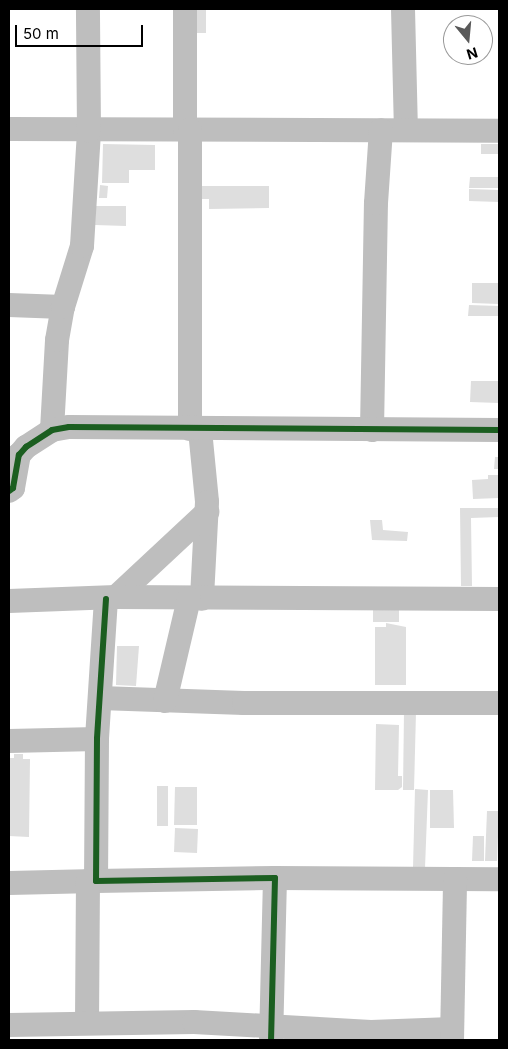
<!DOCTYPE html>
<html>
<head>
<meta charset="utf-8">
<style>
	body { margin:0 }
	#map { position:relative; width:508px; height:1049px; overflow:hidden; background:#fff; font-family:Inter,sans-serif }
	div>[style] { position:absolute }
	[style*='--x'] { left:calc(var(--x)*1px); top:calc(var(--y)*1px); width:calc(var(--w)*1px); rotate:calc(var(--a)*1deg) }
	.building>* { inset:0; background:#dedede }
	.minor>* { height:24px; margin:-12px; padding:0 12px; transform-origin:12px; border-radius:12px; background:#bebebe }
	.cycleway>* { height:6px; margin:-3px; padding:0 3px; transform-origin:3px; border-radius:3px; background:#1b5e20 }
	span { translate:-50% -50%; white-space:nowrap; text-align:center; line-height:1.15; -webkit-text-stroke:4px #fff; paint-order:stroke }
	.frame { position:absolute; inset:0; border:10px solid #000; pointer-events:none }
	.north { position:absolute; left:443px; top:15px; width:50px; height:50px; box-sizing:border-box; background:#fff; border:1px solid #999; border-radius:50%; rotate:163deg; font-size:14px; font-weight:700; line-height:20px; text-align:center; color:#000 }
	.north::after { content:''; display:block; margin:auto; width:18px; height:22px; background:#595959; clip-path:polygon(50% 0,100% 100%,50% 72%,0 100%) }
	.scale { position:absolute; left:15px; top:25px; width:128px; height:22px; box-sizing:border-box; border:2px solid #000; border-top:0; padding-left:6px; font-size:15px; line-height:18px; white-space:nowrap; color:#000; -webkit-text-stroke:4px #fff; paint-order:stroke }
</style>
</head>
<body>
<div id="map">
	<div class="building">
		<div style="clip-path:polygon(195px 9px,206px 9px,206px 33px,194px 33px)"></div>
		<div style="clip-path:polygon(103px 144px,155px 145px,155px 170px,129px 170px,129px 183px,102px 183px)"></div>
		<div style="clip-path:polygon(481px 144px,499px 144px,499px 154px,481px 154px)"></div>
		<div style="clip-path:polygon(470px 177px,499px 177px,499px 188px,469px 188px)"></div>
		<div style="clip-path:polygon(100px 185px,108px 186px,107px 198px,99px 198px)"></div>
		<div style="clip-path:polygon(202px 186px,269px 186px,269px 208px,209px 209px,209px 199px,202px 199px)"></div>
		<div style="clip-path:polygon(469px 189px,499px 190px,499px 202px,469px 201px)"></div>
		<div style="clip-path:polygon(96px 206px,126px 206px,126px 226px,95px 225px)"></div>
		<div style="clip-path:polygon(472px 283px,499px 283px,499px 304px,472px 303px)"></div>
		<div style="clip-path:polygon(469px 305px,499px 306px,499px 316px,468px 316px)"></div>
		<div style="clip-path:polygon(471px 381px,499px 381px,499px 403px,470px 402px)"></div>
		<div style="clip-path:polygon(495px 457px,499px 457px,499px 469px,494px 469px)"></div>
		<div style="clip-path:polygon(488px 475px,499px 475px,499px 498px,473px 499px,472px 480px,488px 479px)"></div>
		<div style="clip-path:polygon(460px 508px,499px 508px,499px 517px,471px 518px,472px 586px,461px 586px)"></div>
		<div style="clip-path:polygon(370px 520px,382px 520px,383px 530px,408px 532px,407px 541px,372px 540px)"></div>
		<div style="clip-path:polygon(373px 607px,399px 607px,399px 622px,373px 622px)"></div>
		<div style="clip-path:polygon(386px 623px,406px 627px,406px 685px,375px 685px,375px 627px,386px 627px)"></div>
		<div style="clip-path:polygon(117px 646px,139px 646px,136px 686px,116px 685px)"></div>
		<div style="clip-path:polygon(404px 711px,416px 712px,414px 790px,403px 790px)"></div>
		<div style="clip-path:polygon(376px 724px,399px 725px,398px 776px,402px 776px,402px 787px,398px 790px,375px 790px)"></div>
		<div style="clip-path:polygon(14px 754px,23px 754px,23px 759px,30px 759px,29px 837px,9px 836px,9px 758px,14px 758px)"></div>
		<div style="clip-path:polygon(157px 786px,168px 786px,168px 826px,157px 826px)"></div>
		<div style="clip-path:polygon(175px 787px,197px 787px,197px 825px,174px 825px)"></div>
		<div style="clip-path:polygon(415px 789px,428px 790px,425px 868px,413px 868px)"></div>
		<div style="clip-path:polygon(430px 790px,453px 790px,454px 828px,430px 828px)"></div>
		<div style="clip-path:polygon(487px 811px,499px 811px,497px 861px,485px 861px)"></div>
		<div style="clip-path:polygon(175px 828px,198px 829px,197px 853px,174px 852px)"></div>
		<div style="clip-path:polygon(473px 836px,484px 836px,484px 861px,472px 861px)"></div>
	</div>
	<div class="minor">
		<div style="--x:403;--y:9;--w:120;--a:88.6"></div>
		<div style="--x:9;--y:129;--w:490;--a:0.2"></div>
		<div style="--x:185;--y:130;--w:121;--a:-90"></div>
		<div style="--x:190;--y:130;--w:299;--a:90"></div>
		<div style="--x:9;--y:305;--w:54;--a:2.1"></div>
		<div style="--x:52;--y:430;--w:90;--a:-86.8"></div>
		<div style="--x:57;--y:340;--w:34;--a:-80"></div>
		<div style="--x:63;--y:307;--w:64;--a:-72.7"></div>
		<div style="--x:82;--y:246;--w:115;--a:-86.5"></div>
		<div style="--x:89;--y:131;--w:122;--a:-90.5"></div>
		<div style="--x:200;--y:430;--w:72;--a:84.4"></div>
		<div style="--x:207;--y:502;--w:97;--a:93"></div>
		<div style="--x:372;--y:430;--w:227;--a:-89"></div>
		<div style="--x:376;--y:203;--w:73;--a:-86.1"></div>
		<div style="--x:9;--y:491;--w:5;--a:-37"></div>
		<div style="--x:13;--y:488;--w:34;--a:-80"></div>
		<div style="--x:19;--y:455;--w:11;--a:-49"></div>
		<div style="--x:26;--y:447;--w:31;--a:-33"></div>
		<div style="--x:52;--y:430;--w:17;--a:-10"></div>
		<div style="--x:69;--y:427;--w:430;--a:0.4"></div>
		<div style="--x:116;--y:597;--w:125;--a:-43"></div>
		<div style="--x:106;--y:599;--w:140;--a:93.7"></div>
		<div style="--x:97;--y:739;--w:142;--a:90.4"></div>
		<div style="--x:96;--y:881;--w:179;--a:-1"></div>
		<div style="--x:275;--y:878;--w:162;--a:91.4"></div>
		<div style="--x:9;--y:601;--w:107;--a:-2.1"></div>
		<div style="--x:116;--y:597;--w:383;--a:0.3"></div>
		<div style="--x:100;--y:698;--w:144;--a:2"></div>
		<div style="--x:244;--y:703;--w:255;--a:0"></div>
		<div style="--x:165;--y:701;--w:105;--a:-76.8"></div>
		<div style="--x:9;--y:741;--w:88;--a:-1.3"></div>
		<div style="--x:275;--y:878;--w:224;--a:0.3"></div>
		<div style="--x:9;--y:883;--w:87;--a:-1.3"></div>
		<div style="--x:87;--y:1023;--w:142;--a:-89.6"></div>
		<div style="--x:9;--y:1025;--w:185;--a:-0.9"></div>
		<div style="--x:194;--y:1022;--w:177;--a:3.2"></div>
		<div style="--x:371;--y:1032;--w:81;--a:-2.1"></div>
		<div style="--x:452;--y:1040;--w:161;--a:-88.9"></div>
	</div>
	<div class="cycleway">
		<div style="--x:9;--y:491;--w:5;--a:-37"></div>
		<div style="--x:13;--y:488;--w:34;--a:-80"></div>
		<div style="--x:19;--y:455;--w:11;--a:-49"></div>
		<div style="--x:26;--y:447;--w:31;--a:-33"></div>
		<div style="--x:52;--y:430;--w:17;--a:-10"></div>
		<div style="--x:69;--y:427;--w:430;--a:0.4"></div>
		<div style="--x:106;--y:599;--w:140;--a:93.7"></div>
		<div style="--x:97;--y:739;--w:142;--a:90.4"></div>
		<div style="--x:96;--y:881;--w:179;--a:-1"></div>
		<div style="--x:275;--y:878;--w:162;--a:91.4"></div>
	</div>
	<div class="frame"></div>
	<div class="north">N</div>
	<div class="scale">50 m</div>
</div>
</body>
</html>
